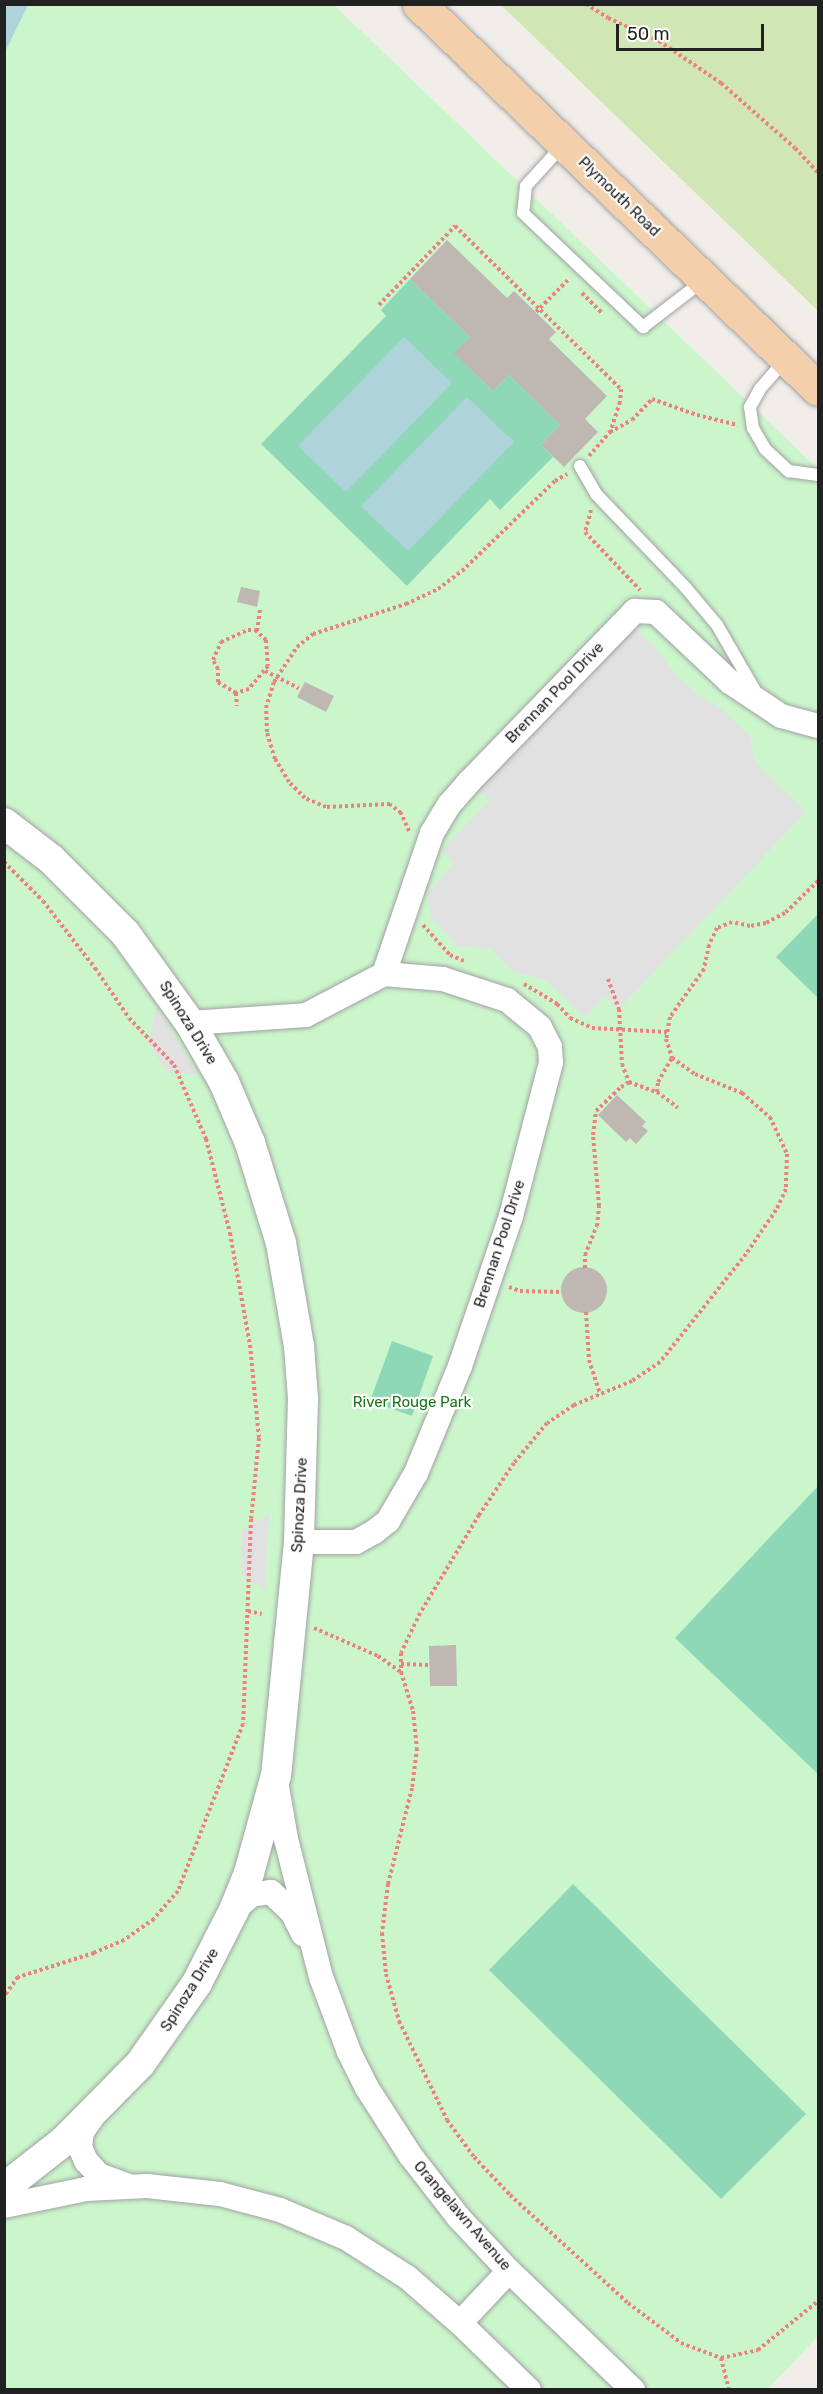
<!DOCTYPE html>
<html>
<head>
<meta charset="utf-8">
<style>
	body { margin:0 }
	#map { position:relative; width:823px; height:2394px; overflow:hidden; background:#f1eee9; font-family:Rubik,sans-serif }
	div>[style] { position:absolute }
	[style*='--x'] { left:calc(var(--x)*1px); top:calc(var(--y)*1px); width:calc(var(--w)*1px); rotate:calc(var(--a)*1deg) }
	.grass>* { inset:0; background:#d0e6b4 }
	.park>* { inset:0; background:#cbf6cc }
	.pitch>* { inset:0; background:#8fd8b7 }
	.parking>* { inset:0; background:#e1e1e1 }
	.water>* { inset:0; background:#aed3da }
	.building>* { inset:0; background:#beb7b2 }
	.round { border-radius:50% }
	.path>* { height:4px; margin-top:-2px; transform-origin:0; background:repeating-linear-gradient(90deg,#ee807d 0 3px,transparent 0 6px) }
	.roads { filter:drop-shadow(0 0 2px #a2a2a2) drop-shadow(0 0 2px #a2a2a2) }
	.service>* { height:12px; margin:-6px; padding:0 6px; transform-origin:6px; border-radius:6px; background:#fff }
	.minor>* { height:24px; margin:-12px; padding:0 12px; transform-origin:12px; border-radius:12px; background:#fff }
	.tertiary>* { height:30px; margin:-15px; padding:0 15px; transform-origin:15px; border-radius:15px; background:#fff }
	.primary>* { height:33px; margin:-16.5px; padding:0 16.5px; transform-origin:16.5px; border-radius:16.5px; background:#f4cfab }
	span { translate:-50% -50%; white-space:nowrap; text-align:center; line-height:1.15; -webkit-text-stroke:4.5px #fff; paint-order:stroke }
	.street-label { font-size:15px; color:#212121 }
	.park-label { font-size:15px; color:#167917 }
	.frame { position:absolute; inset:0; border:6px solid #212121; pointer-events:none }
	.scale { position:absolute; left:616px; top:24px; width:148px; height:27px; box-sizing:border-box; border:3px solid #212121; border-top:0; padding-left:8px; font-size:18px; line-height:21px; white-space:nowrap; color:#212121; -webkit-text-stroke:4px #fff; paint-order:stroke }
</style>
</head>
<body>
<div id="map">
	<div class="grass">
		<div style="clip-path:polygon(501px 5px,818px 5px,818px 311px)"></div>
	</div>
	<div class="park">
		<div style="clip-path:polygon(5px 5px,334px 5px,818px 469px,818px 2336px,768px 2389px,5px 2390px)"></div>
	</div>
	<div class="pitch">
		<div style="clip-path:polygon(410px 279px,470px 337px,455px 353px,493px 391px,509px 375px,560px 425px,541px 445px,553px 457px,500px 510px,490px 499px,407px 586px,261px 444px,386px 316px,381px 310px)"></div>
		<div style="clip-path:polygon(818px 914px,818px 998px,776px 957px)"></div>
		<div style="clip-path:polygon(392px 1341px,433px 1356px,412px 1416px,370px 1401px)"></div>
		<div style="clip-path:polygon(818px 1486px,818px 1774px,675px 1638px)"></div>
		<div style="clip-path:polygon(573px 1884px,806px 2114px,721px 2199px,489px 1970px)"></div>
	</div>
	<div class="parking">
		<div style="clip-path:polygon(617px 610px,659px 651px,673px 672px,701px 697px,720px 708px,750px 736px,756px 763px,806px 812px,619px 1009px,605px 996px,584px 1017px,546px 980px,514px 972px,490px 949px,458px 946px,432px 919px,427px 894px,454px 863px,442px 850px,490px 800px,461px 771px)"></div>
		<div style="clip-path:polygon(157px 1007px,198px 1074px,168px 1073px,148px 1043px)"></div>
		<div style="clip-path:polygon(269px 1514px,265px 1590px,241px 1574px,242px 1530px)"></div>
	</div>
	<div class="water">
		<div style="clip-path:polygon(5px 4px,28px 5px,5px 52px,4px 5px)"></div>
		<div style="clip-path:polygon(404px 337px,452px 383px,346px 492px,298px 446px)"></div>
		<div style="clip-path:polygon(467px 397px,514px 442px,408px 551px,361px 506px)"></div>
	</div>
	<div class="building">
		<div style="clip-path:polygon(447px 240px,507px 298px,514px 291px,556px 332px,549px 339px,607px 396px,585px 419px,598px 432px,564px 467px,541px 445px,560px 425px,509px 375px,493px 391px,454px 353px,470px 337px,410px 279px)"></div>
		<div style="clip-path:polygon(241px 587px,260px 591px,257px 607px,237px 602px)"></div>
		<div style="clip-path:polygon(305px 682px,334px 696px,326px 712px,297px 697px)"></div>
		<div style="clip-path:polygon(617px 1095px,646px 1122px,642px 1126px,648px 1131px,636px 1144px,630px 1138px,626px 1142px,598px 1115px)"></div>
		<div class="round" style="left:561px;top:1267px;width:46px;height:46px"></div>
		<div style="clip-path:polygon(456px 1645px,457px 1686px,430px 1686px,429px 1646px)"></div>
	</div>
	<div class="path">
		<div style="--x:586;--y:4;--w:26;--a:32"></div>
		<div style="--x:608;--y:18;--w:56;--a:24.3"></div>
		<div style="--x:659;--y:41;--w:75;--a:34.1"></div>
		<div style="--x:721;--y:83;--w:98;--a:41.3"></div>
		<div style="--x:795;--y:148;--w:34;--a:47"></div>
		<div style="--x:582;--y:293;--w:30;--a:45"></div>
		<div style="--x:379;--y:305;--w:110;--a:-46.1"></div>
		<div style="--x:455;--y:226;--w:233;--a:44.5"></div>
		<div style="--x:621;--y:389;--w:13;--a:94"></div>
		<div style="--x:620;--y:402;--w:32;--a:108"></div>
		<div style="--x:610;--y:432;--w:25;--a:-29"></div>
		<div style="--x:632;--y:420;--w:29;--a:-46"></div>
		<div style="--x:652;--y:399;--w:48;--a:19.6"></div>
		<div style="--x:697;--y:415;--w:42;--a:13.7"></div>
		<div style="--x:536;--y:312;--w:45;--a:-45"></div>
		<div style="--x:589;--y:456;--w:32;--a:-49"></div>
		<div style="--x:591;--y:510;--w:23;--a:105"></div>
		<div style="--x:585;--y:532;--w:80;--a:46.5"></div>
		<div style="--x:248;--y:630;--w:7;--a:0"></div>
		<div style="--x:255;--y:630;--w:15;--a:42"></div>
		<div style="--x:266;--y:640;--w:26;--a:86"></div>
		<div style="--x:268;--y:666;--w:30;--a:130"></div>
		<div style="--x:249;--y:689;--w:14;--a:163"></div>
		<div style="--x:236;--y:693;--w:21;--a:-149"></div>
		<div style="--x:218;--y:682;--w:13;--a:-90"></div>
		<div style="--x:218;--y:669;--w:10;--a:-119"></div>
		<div style="--x:213;--y:660;--w:20;--a:-66"></div>
		<div style="--x:221;--y:642;--w:30;--a:-24"></div>
		<div style="--x:257;--y:631;--w:22;--a:-82"></div>
		<div style="--x:265;--y:671;--w:38;--a:27"></div>
		<div style="--x:236;--y:693;--w:13;--a:86"></div>
		<div style="--x:409;--y:831;--w:20;--a:-114"></div>
		<div style="--x:401;--y:813;--w:14;--a:-141"></div>
		<div style="--x:390;--y:804;--w:64;--a:177.3"></div>
		<div style="--x:326;--y:807;--w:23;--a:-157"></div>
		<div style="--x:305;--y:798;--w:23;--a:-135"></div>
		<div style="--x:289;--y:782;--w:27;--a:-121"></div>
		<div style="--x:275;--y:759;--w:28;--a:-107"></div>
		<div style="--x:267;--y:732;--w:24;--a:-92"></div>
		<div style="--x:266;--y:708;--w:27;--a:-73"></div>
		<div style="--x:274;--y:682;--w:42;--a:-56.7"></div>
		<div style="--x:297;--y:647;--w:21;--a:-39"></div>
		<div style="--x:313;--y:634;--w:98;--a:-17.9"></div>
		<div style="--x:406;--y:604;--w:35;--a:-25"></div>
		<div style="--x:438;--y:589;--w:30;--a:-37"></div>
		<div style="--x:462;--y:571;--w:129;--a:-44.1"></div>
		<div style="--x:555;--y:481;--w:14;--a:-30"></div>
		<div style="--x:4;--y:862;--w:55;--a:45"></div>
		<div style="--x:43;--y:901;--w:85;--a:52.2"></div>
		<div style="--x:95;--y:968;--w:60;--a:55.8"></div>
		<div style="--x:129;--y:1018;--w:65;--a:46.2"></div>
		<div style="--x:174;--y:1065;--w:81;--a:66.6"></div>
		<div style="--x:206;--y:1139;--w:97;--a:75.7"></div>
		<div style="--x:230;--y:1233;--w:114;--a:79.9"></div>
		<div style="--x:250;--y:1345;--w:93;--a:84.5"></div>
		<div style="--x:259;--y:1438;--w:81;--a:95.6"></div>
		<div style="--x:251;--y:1519;--w:205;--a:92.2"></div>
		<div style="--x:243;--y:1724;--w:179;--a:111.3"></div>
		<div style="--x:178;--y:1891;--w:37;--a:131"></div>
		<div style="--x:154;--y:1919;--w:37;--a:145"></div>
		<div style="--x:124;--y:1940;--w:33;--a:157"></div>
		<div style="--x:94;--y:1953;--w:80;--a:162.5"></div>
		<div style="--x:18;--y:1977;--w:24;--a:126"></div>
		<div style="--x:818;--y:881;--w:46;--a:135.9"></div>
		<div style="--x:785;--y:913;--w:21;--a:152"></div>
		<div style="--x:766;--y:923;--w:16;--a:169"></div>
		<div style="--x:750;--y:926;--w:18;--a:-167"></div>
		<div style="--x:732;--y:922;--w:16;--a:158"></div>
		<div style="--x:717;--y:928;--w:19;--a:115"></div>
		<div style="--x:709;--y:945;--w:25;--a:102"></div>
		<div style="--x:704;--y:969;--w:59;--a:125.3"></div>
		<div style="--x:670;--y:1017;--w:22;--a:100"></div>
		<div style="--x:666;--y:1039;--w:20;--a:72"></div>
		<div style="--x:672;--y:1058;--w:28;--a:35"></div>
		<div style="--x:695;--y:1074;--w:51;--a:22"></div>
		<div style="--x:742;--y:1093;--w:37;--a:41"></div>
		<div style="--x:770;--y:1117;--w:41;--a:65.3"></div>
		<div style="--x:787;--y:1154;--w:35;--a:92"></div>
		<div style="--x:786;--y:1189;--w:23;--a:115"></div>
		<div style="--x:776;--y:1210;--w:53;--a:124.3"></div>
		<div style="--x:746;--y:1254;--w:138;--a:128.5"></div>
		<div style="--x:660;--y:1362;--w:34;--a:146"></div>
		<div style="--x:632;--y:1381;--w:63;--a:157.5"></div>
		<div style="--x:574;--y:1405;--w:32;--a:146"></div>
		<div style="--x:547;--y:1423;--w:52;--a:129.5"></div>
		<div style="--x:514;--y:1463;--w:63;--a:123.9"></div>
		<div style="--x:479;--y:1515;--w:114;--a:121"></div>
		<div style="--x:420;--y:1613;--w:44;--a:115.4"></div>
		<div style="--x:401;--y:1653;--w:19;--a:90"></div>
		<div style="--x:401;--y:1672;--w:41;--a:72.9"></div>
		<div style="--x:413;--y:1711;--w:37;--a:84"></div>
		<div style="--x:417;--y:1748;--w:40;--a:97.1"></div>
		<div style="--x:412;--y:1788;--w:99;--a:104"></div>
		<div style="--x:388;--y:1884;--w:49;--a:97"></div>
		<div style="--x:382;--y:1933;--w:41;--a:84.4"></div>
		<div style="--x:386;--y:1974;--w:49;--a:74.5"></div>
		<div style="--x:399;--y:2021;--w:110;--a:64.1"></div>
		<div style="--x:447;--y:2120;--w:46;--a:53.9"></div>
		<div style="--x:474;--y:2157;--w:52;--a:46.5"></div>
		<div style="--x:510;--y:2195;--w:160;--a:42.5"></div>
		<div style="--x:628;--y:2303;--w:66;--a:37"></div>
		<div style="--x:681;--y:2343;--w:43;--a:20.6"></div>
		<div style="--x:721;--y:2358;--w:38;--a:-12"></div>
		<div style="--x:758;--y:2350;--w:77;--a:-39.2"></div>
		<div style="--x:423;--y:925;--w:40;--a:48"></div>
		<div style="--x:450;--y:955;--w:15;--a:23"></div>
		<div style="--x:608;--y:979;--w:32;--a:70"></div>
		<div style="--x:619;--y:1009;--w:55;--a:86.9"></div>
		<div style="--x:622;--y:1064;--w:19;--a:69"></div>
		<div style="--x:524;--y:984;--w:39;--a:31"></div>
		<div style="--x:557;--y:1004;--w:19;--a:47"></div>
		<div style="--x:570;--y:1018;--w:24;--a:24"></div>
		<div style="--x:592;--y:1028;--w:75;--a:3.1"></div>
		<div style="--x:657;--y:1092;--w:10;--a:-84"></div>
		<div style="--x:658;--y:1082;--w:28;--a:-60"></div>
		<div style="--x:585;--y:1268;--w:13;--a:-90"></div>
		<div style="--x:585;--y:1255;--w:31;--a:-68"></div>
		<div style="--x:597;--y:1226;--w:20;--a:-84"></div>
		<div style="--x:599;--y:1206;--w:71;--a:-94.8"></div>
		<div style="--x:593;--y:1135;--w:24;--a:-83"></div>
		<div style="--x:596;--y:1111;--w:35;--a:-44"></div>
		<div style="--x:621;--y:1087;--w:9;--a:-32"></div>
		<div style="--x:629;--y:1082;--w:30;--a:20"></div>
		<div style="--x:657;--y:1092;--w:26;--a:37"></div>
		<div style="--x:509;--y:1287;--w:12;--a:20"></div>
		<div style="--x:520;--y:1291;--w:42;--a:1.4"></div>
		<div style="--x:586;--y:1312;--w:48;--a:86.4"></div>
		<div style="--x:589;--y:1360;--w:36;--a:72"></div>
		<div style="--x:248;--y:1611;--w:14;--a:12"></div>
		<div style="--x:314;--y:1628;--w:70;--a:23.6"></div>
		<div style="--x:378;--y:1656;--w:28;--a:35"></div>
		<div style="--x:401;--y:1664;--w:28;--a:2"></div>
		<div style="--x:721;--y:2358;--w:33;--a:76"></div>
	</div>
	<div class="roads">
		<div class="service">
			<div style="--x:563;--y:145;--w:55;--a:132.1"></div>
			<div style="--x:526;--y:186;--w:27;--a:96"></div>
			<div style="--x:523;--y:213;--w:166;--a:43.5"></div>
			<div style="--x:643;--y:327;--w:77;--a:-37.6"></div>
			<div style="--x:786;--y:359;--w:40;--a:131"></div>
			<div style="--x:760;--y:389;--w:21;--a:119"></div>
			<div style="--x:750;--y:407;--w:21;--a:82"></div>
			<div style="--x:753;--y:428;--w:24;--a:60"></div>
			<div style="--x:765;--y:449;--w:33;--a:43"></div>
			<div style="--x:789;--y:471;--w:29;--a:8"></div>
			<div style="--x:580;--y:466;--w:32;--a:60"></div>
			<div style="--x:596;--y:494;--w:130;--a:46.2"></div>
			<div style="--x:686;--y:588;--w:48;--a:50"></div>
			<div style="--x:717;--y:625;--w:80;--a:59.9"></div>
		</div>
		<div class="minor">
			<div style="--x:190;--y:1023;--w:116;--a:-3.9"></div>
			<div style="--x:306;--y:1015;--w:88;--a:-27.7"></div>
			<div style="--x:299;--y:1542;--w:57;--a:0"></div>
			<div style="--x:356;--y:1542;--w:21;--a:-29"></div>
			<div style="--x:374;--y:1532;--w:18;--a:-38"></div>
			<div style="--x:388;--y:1521;--w:56;--a:-59.7"></div>
			<div style="--x:416;--y:1473;--w:116;--a:-67.6"></div>
			<div style="--x:460;--y:1366;--w:158;--a:-71.2"></div>
			<div style="--x:511;--y:1216;--w:159;--a:-75.4"></div>
			<div style="--x:551;--y:1062;--w:15;--a:-94"></div>
			<div style="--x:550;--y:1047;--w:22;--a:-117"></div>
			<div style="--x:540;--y:1027;--w:43;--a:-140.7"></div>
			<div style="--x:507;--y:1000;--w:67;--a:-161.8"></div>
			<div style="--x:443;--y:979;--w:59;--a:-175.2"></div>
			<div style="--x:384;--y:974;--w:149;--a:-71.2"></div>
			<div style="--x:432;--y:833;--w:33;--a:-59"></div>
			<div style="--x:449;--y:805;--w:32;--a:-49"></div>
			<div style="--x:470;--y:781;--w:237;--a:-45.9"></div>
			<div style="--x:635;--y:611;--w:21;--a:3"></div>
			<div style="--x:656;--y:612;--w:102;--a:43.4"></div>
			<div style="--x:730;--y:682;--w:61;--a:33.7"></div>
			<div style="--x:781;--y:716;--w:38;--a:15"></div>
			<div style="--x:276;--y:1781;--w:59;--a:80.2"></div>
			<div style="--x:286;--y:1839;--w:142;--a:75.8"></div>
			<div style="--x:321;--y:1977;--w:80;--a:69.5"></div>
			<div style="--x:349;--y:2052;--w:40;--a:63.4"></div>
			<div style="--x:367;--y:2088;--w:80;--a:57.3"></div>
			<div style="--x:410;--y:2155;--w:80;--a:52.1"></div>
			<div style="--x:459;--y:2218;--w:73;--a:46.7"></div>
			<div style="--x:509;--y:2271;--w:172;--a:43.8"></div>
			<div style="--x:234;--y:1910;--w:23;--a:-41"></div>
			<div style="--x:251;--y:1895;--w:20;--a:-9"></div>
			<div style="--x:271;--y:1892;--w:29;--a:44"></div>
			<div style="--x:292;--y:1912;--w:25;--a:63"></div>
			<div style="--x:91;--y:2119;--w:16;--a:125"></div>
			<div style="--x:82;--y:2132;--w:15;--a:98"></div>
			<div style="--x:80;--y:2147;--w:15;--a:67"></div>
			<div style="--x:86;--y:2161;--w:19;--a:47"></div>
			<div style="--x:99;--y:2175;--w:29;--a:20"></div>
			<div style="--x:4;--y:2206;--w:84;--a:-11.7"></div>
			<div style="--x:86;--y:2189;--w:61;--a:-2.8"></div>
			<div style="--x:147;--y:2186;--w:73;--a:6.3"></div>
			<div style="--x:220;--y:2194;--w:62;--a:14.9"></div>
			<div style="--x:280;--y:2210;--w:72;--a:23"></div>
			<div style="--x:346;--y:2238;--w:72;--a:32.6"></div>
			<div style="--x:407;--y:2277;--w:70;--a:41"></div>
			<div style="--x:460;--y:2323;--w:96;--a:44.2"></div>
			<div style="--x:460;--y:2323;--w:71;--a:-46.7"></div>
		</div>
		<div class="tertiary">
			<div style="--x:4;--y:823;--w:59;--a:37.5"></div>
			<div style="--x:51;--y:859;--w:105;--a:45"></div>
			<div style="--x:125;--y:933;--w:111;--a:54.2"></div>
			<div style="--x:190;--y:1023;--w:68;--a:60"></div>
			<div style="--x:224;--y:1082;--w:66;--a:66.9"></div>
			<div style="--x:250;--y:1143;--w:105;--a:72.8"></div>
			<div style="--x:281;--y:1243;--w:105;--a:80.1"></div>
			<div style="--x:299;--y:1346;--w:52;--a:85.6"></div>
			<div style="--x:303;--y:1398;--w:144;--a:91.6"></div>
			<div style="--x:299;--y:1542;--w:234;--a:95.6"></div>
			<div style="--x:276;--y:1775;--w:102;--a:105.4"></div>
			<div style="--x:249;--y:1873;--w:40;--a:112"></div>
			<div style="--x:234;--y:1910;--w:82;--a:116.9"></div>
			<div style="--x:197;--y:1983;--w:99;--a:125.1"></div>
			<div style="--x:140;--y:2064;--w:108;--a:134.6"></div>
			<div style="--x:64;--y:2141;--w:76;--a:141.9"></div>
		</div>
		<div class="primary">
			<div style="--x:419;--y:4;--w:554;--a:43.98"></div>
		</div>
	</div>
	<div class="street-label">
		<span style="left:619px;top:197px;rotate:44deg">Plymouth Road</span>
		<span style="left:555px;top:693px;rotate:-46deg">Brennan Pool Drive</span>
		<span style="left:188px;top:1023px;rotate:58deg">Spinoza Drive</span>
		<span style="left:500px;top:1244px;rotate:-72deg">Brennan Pool Drive</span>
		<span style="left:300px;top:1505px;rotate:-87deg">Spinoza Drive</span>
		<span style="left:190px;top:1990px;rotate:-58deg">Spinoza Drive</span>
		<span style="left:462px;top:2216px;rotate:49deg">Orangelawn Avenue</span>
	</div>
	<div class="park-label">
		<span style="left:412px;top:1403px">River Rouge Park</span>
	</div>
	<div class="frame"></div>
	<div class="scale">50 m</div>
</div>
</body>
</html>
